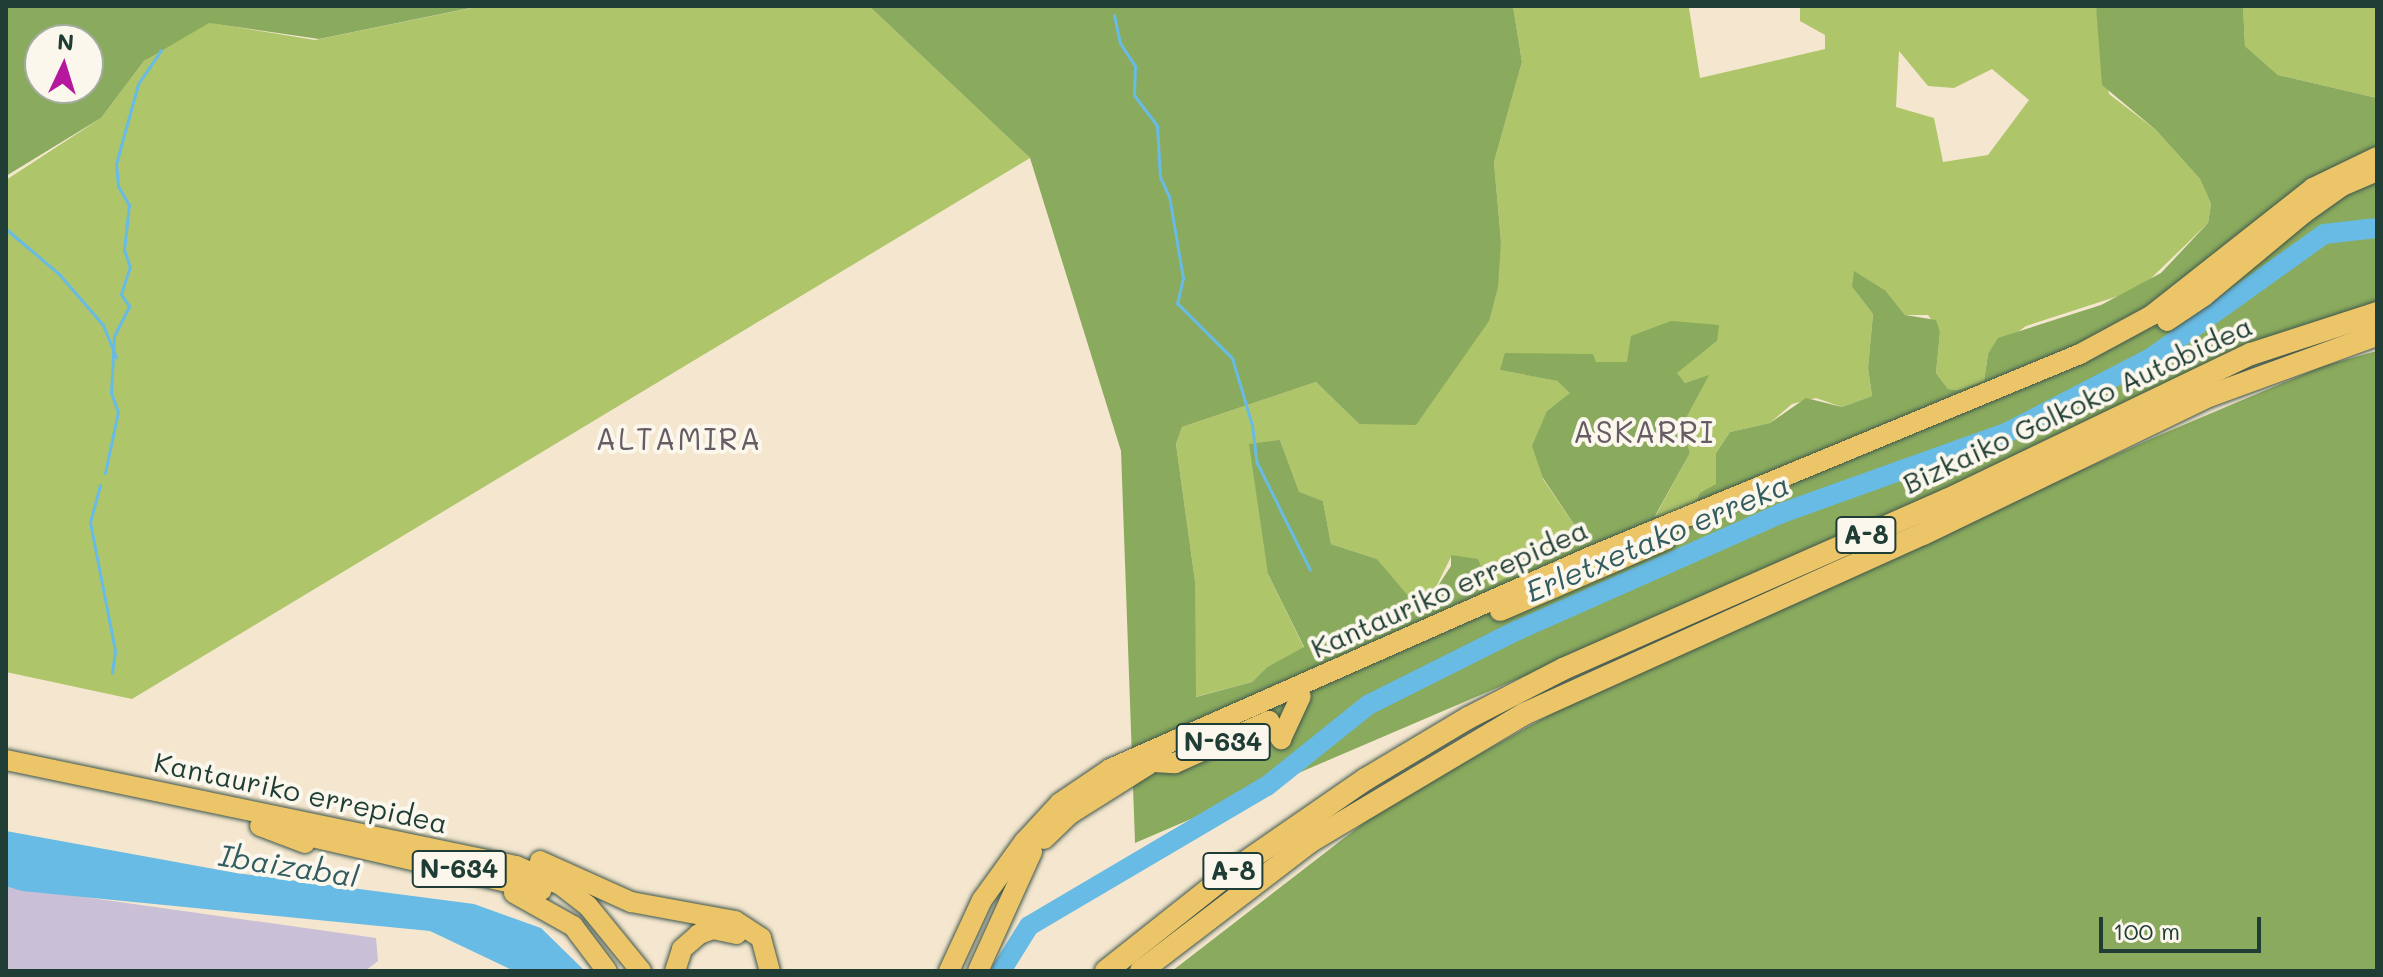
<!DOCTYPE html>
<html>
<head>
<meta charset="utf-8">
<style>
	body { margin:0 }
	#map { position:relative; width:2383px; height:977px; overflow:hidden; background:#f5e7cf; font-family:Mali,sans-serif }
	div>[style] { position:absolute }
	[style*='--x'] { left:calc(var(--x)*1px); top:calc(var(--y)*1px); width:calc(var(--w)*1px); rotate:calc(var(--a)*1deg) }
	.industrial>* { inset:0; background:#c9bfd7 }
	.green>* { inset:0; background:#aec56a }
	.forest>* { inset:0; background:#8aaa5e }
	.water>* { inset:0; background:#68bbe4 }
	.stream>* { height:3px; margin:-1.5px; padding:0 1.5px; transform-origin:1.5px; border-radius:1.5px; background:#68bbe4 }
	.river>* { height:20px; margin:-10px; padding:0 10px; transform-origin:10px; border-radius:10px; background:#68bbe4 }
	.roads { filter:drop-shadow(0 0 2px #3f564b) drop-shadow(0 0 2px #3f564b) }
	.trunk>* { height:20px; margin:-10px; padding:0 10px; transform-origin:10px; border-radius:10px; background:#edc569 }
	.motorway>* { height:22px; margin:-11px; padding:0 11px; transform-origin:11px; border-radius:11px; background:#edc569 }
	span { translate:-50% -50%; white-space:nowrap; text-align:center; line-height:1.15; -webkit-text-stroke:8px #fbf7ec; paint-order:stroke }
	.shield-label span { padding:2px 6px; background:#fbf7ec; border:2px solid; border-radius:6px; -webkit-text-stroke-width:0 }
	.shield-label { font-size:26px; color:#1f3d34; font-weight:700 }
	.street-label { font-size:28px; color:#1f3d34 }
	.neighbourhood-label { font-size:30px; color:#655c64; letter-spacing:2px }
	.water-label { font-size:30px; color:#315c60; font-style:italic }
	.frame { position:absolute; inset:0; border:8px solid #1f3d34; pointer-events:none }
	.north { position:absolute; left:24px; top:24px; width:80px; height:80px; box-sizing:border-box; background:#fbf7ec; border:2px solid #a3ada2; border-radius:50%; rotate:4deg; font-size:22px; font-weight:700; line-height:32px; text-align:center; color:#1f3d34 }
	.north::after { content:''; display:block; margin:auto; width:28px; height:36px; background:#b5179e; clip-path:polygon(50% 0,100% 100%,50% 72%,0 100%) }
	.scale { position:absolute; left:2099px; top:917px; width:162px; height:36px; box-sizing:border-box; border:4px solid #1f3d34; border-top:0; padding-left:10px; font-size:24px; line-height:28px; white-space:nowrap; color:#1f3d34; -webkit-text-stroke:6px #fbf7ec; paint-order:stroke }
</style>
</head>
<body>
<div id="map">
	<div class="industrial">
		<div style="clip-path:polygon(6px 886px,376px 938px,378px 961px,365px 971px,6px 971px)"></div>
	</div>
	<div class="green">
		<div style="clip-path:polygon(481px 6px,869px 6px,1030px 158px,132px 699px,6px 672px,6px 180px,101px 118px,144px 61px,205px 22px,315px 40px)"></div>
		<div style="clip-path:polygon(evenodd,1513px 6px,1702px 6px,1689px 8px,1700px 78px,1825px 49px,1825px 35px,1800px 21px,1800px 6px,2096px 6px,2109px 94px,2156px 130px,2200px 179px,2211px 204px,2208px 223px,2140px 289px,2026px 326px,1988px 354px,1984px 381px,1959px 390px,1948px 389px,1936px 373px,1940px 332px,1928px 315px,1905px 315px,1886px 291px,1852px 287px,1873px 314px,1868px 368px,1872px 396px,1842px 407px,1816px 398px,1792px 404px,1770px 423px,1730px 432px,1716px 453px,1716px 484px,1690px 514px,1655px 517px,1690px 453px,1682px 426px,1708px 376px,1685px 383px,1676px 373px,1717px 341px,1627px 362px,1501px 370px,1557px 381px,1571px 393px,1547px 411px,1543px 479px,1585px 541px,1488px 587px,1452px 555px,1432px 595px,1414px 604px,1377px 559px,1331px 544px,1323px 501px,1299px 493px,1280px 440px,1268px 574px,1304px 648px,1267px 667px,1252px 682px,1195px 697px,1195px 581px,1176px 444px,1182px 427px,1316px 382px,1359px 424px,1488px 322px,1501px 241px,1494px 162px,1522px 62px,1513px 6px,1899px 51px,1928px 86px,1954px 88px,1992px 69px,2029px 100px,1988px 155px,1943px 162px,1934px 118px,1896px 107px,1899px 51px)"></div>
		<div style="clip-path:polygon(2243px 6px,2377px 6px,2377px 98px,2278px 75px,2245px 46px)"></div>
	</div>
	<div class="forest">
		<div style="clip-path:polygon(evenodd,6px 6px,480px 6px,319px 39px,209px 23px,144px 61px,101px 118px,6px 176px,6px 6px,40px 40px,88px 40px,88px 88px,40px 88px,40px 40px)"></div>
		<div style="clip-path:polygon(869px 6px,1513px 6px,1522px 62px,1494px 162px,1501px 241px,1498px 287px,1489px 321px,1416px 425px,1359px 424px,1316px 382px,1182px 427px,1176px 444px,1195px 581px,1196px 697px,1252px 682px,1267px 667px,1304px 647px,1268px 574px,1249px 444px,1280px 440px,1299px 492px,1323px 501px,1331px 544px,1377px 559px,1415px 604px,1432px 595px,1451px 566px,1451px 555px,1478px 559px,1489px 586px,1585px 541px,1543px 478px,1532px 446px,1547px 411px,1570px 393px,1557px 381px,1500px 370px,1505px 353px,1593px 354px,1596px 362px,1627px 362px,1631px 336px,1671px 321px,1719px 325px,1717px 341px,1677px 373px,1685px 383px,1709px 375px,1682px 426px,1690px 453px,1655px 516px,1690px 514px,1700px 493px,1716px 484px,1716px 453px,1730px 432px,1770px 423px,1806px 398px,1842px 407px,1872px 396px,1868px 368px,1873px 314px,1852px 287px,1854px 271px,1886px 291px,1905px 315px,1936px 320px,1940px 332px,1936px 373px,1948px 389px,1958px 390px,1984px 381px,1988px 354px,1998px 338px,2101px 305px,2161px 273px,2208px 223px,2211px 204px,2200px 179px,2156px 130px,2102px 85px,2096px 6px,2243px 6px,2245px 46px,2278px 75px,2377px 98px,2377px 311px,1135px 843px,1121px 451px,1030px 158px)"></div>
		<div style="clip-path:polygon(2377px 351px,2377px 971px,1172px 971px,1383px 808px,1601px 686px,2155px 437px,2323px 366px)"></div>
	</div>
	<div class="water">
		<div style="clip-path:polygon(6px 831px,236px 873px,474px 904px,541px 928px,585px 971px,514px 971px,430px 931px,22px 891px,6px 886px)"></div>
	</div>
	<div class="stream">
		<div style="--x:1114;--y:15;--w:29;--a:78"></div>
		<div style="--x:1120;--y:43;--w:27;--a:57"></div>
		<div style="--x:1135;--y:66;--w:29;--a:92"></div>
		<div style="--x:1134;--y:95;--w:39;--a:53"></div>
		<div style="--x:1157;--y:126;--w:51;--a:86.6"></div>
		<div style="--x:1160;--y:177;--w:21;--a:65"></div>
		<div style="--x:1169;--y:196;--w:83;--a:80.3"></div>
		<div style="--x:1183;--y:278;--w:26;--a:103"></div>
		<div style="--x:1177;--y:303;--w:78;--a:45"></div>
		<div style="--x:1232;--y:358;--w:70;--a:73.4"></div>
		<div style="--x:1252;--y:425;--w:38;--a:83"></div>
		<div style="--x:1257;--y:463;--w:119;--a:63.6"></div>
		<div style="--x:6;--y:229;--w:70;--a:40.3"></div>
		<div style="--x:59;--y:274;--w:67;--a:49.2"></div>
		<div style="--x:103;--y:325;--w:35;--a:68"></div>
		<div style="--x:105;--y:473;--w:62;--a:-78"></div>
		<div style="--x:118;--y:412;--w:20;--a:-110"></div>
		<div style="--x:111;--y:393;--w:57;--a:-87"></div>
		<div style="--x:114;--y:336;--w:34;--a:-63"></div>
		<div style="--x:129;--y:306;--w:14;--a:-124"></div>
		<div style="--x:121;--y:294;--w:28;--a:-72"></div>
		<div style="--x:130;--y:267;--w:18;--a:-109"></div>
		<div style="--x:124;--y:250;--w:45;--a:-83.7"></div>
		<div style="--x:129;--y:205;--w:22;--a:-120"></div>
		<div style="--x:118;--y:186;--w:22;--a:-95"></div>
		<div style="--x:116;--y:164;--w:83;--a:-74.6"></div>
		<div style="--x:138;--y:84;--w:41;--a:-55.9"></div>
		<div style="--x:100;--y:485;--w:38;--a:105"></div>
		<div style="--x:90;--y:522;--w:131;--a:79"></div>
		<div style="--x:115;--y:651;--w:22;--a:98"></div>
	</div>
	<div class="river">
		<div style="--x:1001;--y:971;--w:53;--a:-58.1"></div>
		<div style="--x:1029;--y:926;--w:276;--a:-30.5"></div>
		<div style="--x:1267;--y:786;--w:129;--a:-38.7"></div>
		<div style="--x:1368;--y:705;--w:168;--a:-26.6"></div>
		<div style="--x:1518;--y:630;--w:289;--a:-23.9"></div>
		<div style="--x:1782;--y:513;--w:240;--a:-19.7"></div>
		<div style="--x:2008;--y:432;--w:161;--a:-27.4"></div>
		<div style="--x:2151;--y:358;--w:213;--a:-35.6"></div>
		<div style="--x:2324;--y:234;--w:53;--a:-6.5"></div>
	</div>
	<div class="roads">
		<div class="trunk">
			<div style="--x:2167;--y:321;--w:45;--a:-34"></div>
			<div style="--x:2204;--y:296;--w:130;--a:-39.7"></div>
			<div style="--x:2304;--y:213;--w:47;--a:-35.4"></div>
			<div style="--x:2342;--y:186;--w:38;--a:-23"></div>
			<div style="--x:1500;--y:611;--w:180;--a:-23.3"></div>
			<div style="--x:1281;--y:739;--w:47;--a:-65.1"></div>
			<div style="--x:6;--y:760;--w:521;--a:11.74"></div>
			<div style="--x:516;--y:866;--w:49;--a:22.9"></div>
			<div style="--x:561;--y:885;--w:34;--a:38"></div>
			<div style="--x:588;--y:906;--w:84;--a:50.8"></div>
			<div style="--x:1153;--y:762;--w:22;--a:3"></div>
			<div style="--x:1175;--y:763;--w:103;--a:-24.1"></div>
			<div style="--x:1269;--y:721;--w:22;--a:56"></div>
			<div style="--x:260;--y:826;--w:48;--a:20.7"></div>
			<div style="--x:295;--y:833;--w:253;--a:13"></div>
			<div style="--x:1044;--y:839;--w:36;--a:-44"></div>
			<div style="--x:1070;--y:814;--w:92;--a:-32.1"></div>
			<div style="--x:540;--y:861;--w:100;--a:24.3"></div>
			<div style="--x:631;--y:902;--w:106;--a:10.4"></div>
			<div style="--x:735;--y:921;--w:31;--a:33"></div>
			<div style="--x:761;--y:938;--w:34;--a:75"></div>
			<div style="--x:514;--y:893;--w:68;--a:29.2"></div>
			<div style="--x:573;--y:926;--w:56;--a:52.9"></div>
			<div style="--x:675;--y:971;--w:23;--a:-72"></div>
			<div style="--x:682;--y:949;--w:23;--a:-41"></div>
			<div style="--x:699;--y:934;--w:15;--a:-20"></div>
			<div style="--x:713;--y:929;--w:24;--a:12"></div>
			<div style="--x:949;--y:971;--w:78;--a:-65.1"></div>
			<div style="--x:982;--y:900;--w:72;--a:-54.1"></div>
			<div style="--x:1024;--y:842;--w:53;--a:-47.3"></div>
			<div style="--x:1060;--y:803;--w:60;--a:-34.2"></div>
			<div style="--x:1110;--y:769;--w:527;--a:-23.84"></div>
			<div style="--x:1592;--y:556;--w:528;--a:-22.49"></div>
			<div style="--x:2080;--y:354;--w:82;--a:-28.4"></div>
			<div style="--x:2152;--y:315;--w:205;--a:-38.3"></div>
			<div style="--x:2313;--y:188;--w:71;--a:-25.8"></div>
			<div style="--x:978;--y:971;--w:131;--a:-65.6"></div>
		</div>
		<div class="motorway">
			<div style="--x:1106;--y:971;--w:159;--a:-38.4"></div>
			<div style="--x:1231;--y:872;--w:164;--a:-34.6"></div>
			<div style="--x:1366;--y:779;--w:119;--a:-30.9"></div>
			<div style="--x:1468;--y:718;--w:107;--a:-27.3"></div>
			<div style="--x:1563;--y:669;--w:420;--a:-23.8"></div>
			<div style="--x:1947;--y:500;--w:337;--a:-25.7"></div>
			<div style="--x:2251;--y:354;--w:133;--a:-18"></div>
			<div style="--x:1141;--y:971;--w:214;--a:-37.4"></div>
			<div style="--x:1311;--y:841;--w:248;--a:-30.8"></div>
			<div style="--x:1524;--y:714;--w:438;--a:-24.3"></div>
			<div style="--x:1923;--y:534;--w:318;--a:-25.8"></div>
			<div style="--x:2209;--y:396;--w:179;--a:-20"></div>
		</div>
	</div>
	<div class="shield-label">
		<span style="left:1866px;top:535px">A-8</span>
		<span style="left:1223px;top:742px">N-634</span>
		<span style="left:459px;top:869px">N-634</span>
		<span style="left:1233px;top:871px">A-8</span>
	</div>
	<div class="street-label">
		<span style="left:2077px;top:404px;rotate:-25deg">Bizkaiko Golkoko Autobidea</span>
		<span style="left:1449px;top:588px;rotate:-24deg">Kantauriko errepidea</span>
		<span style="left:301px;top:792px;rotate:12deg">Kantauriko errepidea</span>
	</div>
	<div class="neighbourhood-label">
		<span style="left:1644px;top:431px">ASKARRI</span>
		<span style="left:679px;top:438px">ALTAMIRA</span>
	</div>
	<div class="water-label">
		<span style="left:1657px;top:537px;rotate:-23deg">Erletxetako erreka</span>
		<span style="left:289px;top:865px;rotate:9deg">Ibaizabal</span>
	</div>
	<div class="frame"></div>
	<div class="north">N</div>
	<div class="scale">100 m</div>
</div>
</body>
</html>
